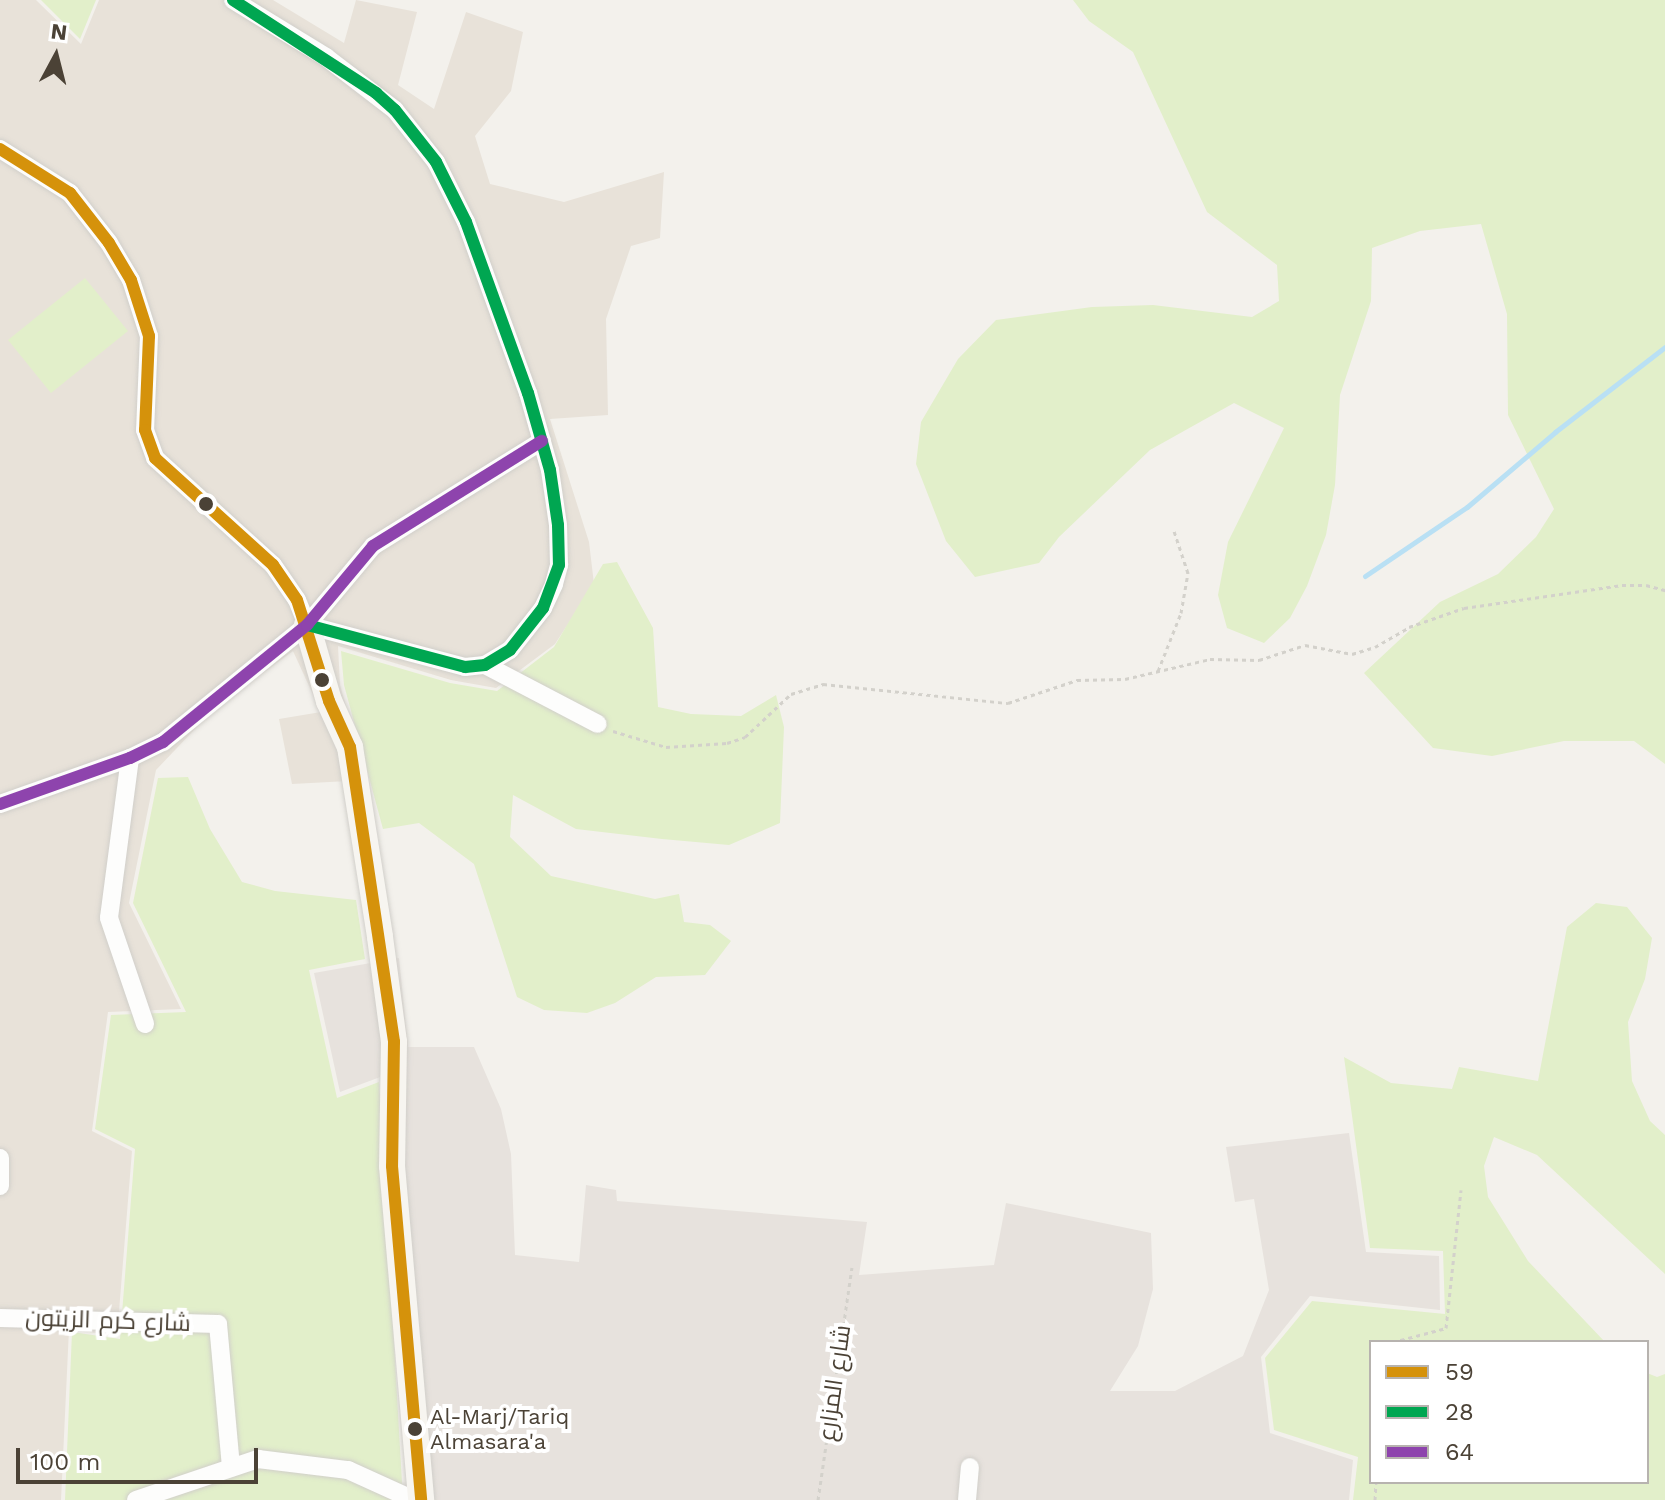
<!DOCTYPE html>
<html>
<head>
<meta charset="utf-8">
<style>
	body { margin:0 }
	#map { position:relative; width:1665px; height:1500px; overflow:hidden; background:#f3f1ec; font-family:"Work Sans",Cairo,sans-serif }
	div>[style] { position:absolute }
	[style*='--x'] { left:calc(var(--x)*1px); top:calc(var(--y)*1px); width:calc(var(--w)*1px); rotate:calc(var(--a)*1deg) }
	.residential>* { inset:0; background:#e8e2d9 }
	.industrial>* { inset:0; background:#e7e2dd }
	.green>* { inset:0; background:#e2efca }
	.stream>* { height:5px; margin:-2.5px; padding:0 2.5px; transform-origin:2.5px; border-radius:2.5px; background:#b9e0f4 }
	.path>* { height:3px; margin-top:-1.5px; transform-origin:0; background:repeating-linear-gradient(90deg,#d3d1cb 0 4px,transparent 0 8px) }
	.roads { filter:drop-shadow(0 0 2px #d1cfca) drop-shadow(0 0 2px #d1cfca) }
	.street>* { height:18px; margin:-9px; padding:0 9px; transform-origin:9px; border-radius:9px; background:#fdfdfc }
	.secondary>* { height:26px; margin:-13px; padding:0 13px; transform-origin:13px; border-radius:13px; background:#f7f5f0 }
	.bus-1>* { height:12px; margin:-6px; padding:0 6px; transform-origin:6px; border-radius:6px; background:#d5920b }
	.bus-2>* { height:12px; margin:-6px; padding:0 6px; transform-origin:6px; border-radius:6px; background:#00a651 }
	.bus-3>* { height:12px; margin:-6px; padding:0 6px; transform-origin:6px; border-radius:6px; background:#8e44ad }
	.dots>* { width:22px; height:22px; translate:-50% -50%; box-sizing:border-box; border:4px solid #fff; border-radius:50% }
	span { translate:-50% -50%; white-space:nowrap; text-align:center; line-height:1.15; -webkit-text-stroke:8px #fff; paint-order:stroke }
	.bus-label { font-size:22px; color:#4b4236 }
	.left { translate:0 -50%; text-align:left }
	.street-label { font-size:24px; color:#4b4236 }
	.legend { position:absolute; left:1369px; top:1340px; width:280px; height:144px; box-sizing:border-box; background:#fff; border:2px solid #b7b3af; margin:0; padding:10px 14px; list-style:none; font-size:24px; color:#4b4236 }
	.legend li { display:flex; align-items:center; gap:16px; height:40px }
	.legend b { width:40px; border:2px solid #b7b3af }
	.north { position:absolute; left:16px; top:16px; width:80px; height:80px; -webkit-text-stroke:6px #fff; paint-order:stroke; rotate:7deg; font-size:22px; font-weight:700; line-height:32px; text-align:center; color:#4b4236 }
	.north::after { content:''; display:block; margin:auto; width:28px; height:36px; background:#4b4236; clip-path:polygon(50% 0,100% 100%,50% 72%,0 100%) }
	.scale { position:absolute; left:16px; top:1448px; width:242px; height:36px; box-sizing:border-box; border:4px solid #4b4236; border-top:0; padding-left:10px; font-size:24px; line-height:28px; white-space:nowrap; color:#4b4236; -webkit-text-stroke:6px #fff; paint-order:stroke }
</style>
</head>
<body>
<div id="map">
	<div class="residential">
		<div style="clip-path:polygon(0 0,36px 0,81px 44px,99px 0,273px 0,344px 43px,356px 0,417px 12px,398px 85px,434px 109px,466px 12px,523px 32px,511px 91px,475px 136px,490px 184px,564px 202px,664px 172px,660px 238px,631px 246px,606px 319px,608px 415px,550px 419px,589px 542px,594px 584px,555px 644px,496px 688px,451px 680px,338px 646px,340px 685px,367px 780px,292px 784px,279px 719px,321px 712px,293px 651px,214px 709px,156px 770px,129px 903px,181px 1009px,108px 1012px,92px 1131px,132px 1151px,117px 1336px,69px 1329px,61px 1500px,0 1500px)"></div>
	</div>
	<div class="industrial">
		<div style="clip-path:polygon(399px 958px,408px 1047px,474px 1047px,501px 1109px,511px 1154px,515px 1255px,579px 1262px,586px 1185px,616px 1190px,617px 1201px,867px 1222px,859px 1275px,994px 1265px,1006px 1203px,1151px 1233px,1153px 1289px,1138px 1346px,1110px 1391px,1175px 1391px,1243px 1356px,1269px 1290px,1254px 1199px,1235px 1202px,1226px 1147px,1349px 1133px,1366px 1252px,1439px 1256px,1440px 1310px,1310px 1296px,1261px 1357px,1270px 1433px,1353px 1460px,1349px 1500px,408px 1500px,383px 1076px,340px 1092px,314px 973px)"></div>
	</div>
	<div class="green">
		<div style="clip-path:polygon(41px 0,96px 0,80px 39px)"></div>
		<div style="clip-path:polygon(1073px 0,1665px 0,1665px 764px,1634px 741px,1564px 741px,1492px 756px,1433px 748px,1364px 673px,1440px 602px,1498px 574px,1536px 537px,1554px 509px,1508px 415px,1507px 314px,1481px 224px,1420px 231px,1372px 248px,1371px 301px,1340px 395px,1335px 485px,1326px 535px,1307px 586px,1290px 618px,1264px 643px,1227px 628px,1218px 595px,1228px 542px,1284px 428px,1234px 403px,1150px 450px,1059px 537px,1039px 563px,975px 577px,946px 541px,916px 464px,921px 422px,958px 359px,996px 320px,1092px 307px,1153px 305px,1252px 317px,1279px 301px,1277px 265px,1207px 212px,1133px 52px,1089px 21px)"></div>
		<div style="clip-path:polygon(85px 278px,128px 331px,51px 393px,8px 340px)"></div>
		<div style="clip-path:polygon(617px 562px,653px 628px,658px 707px,691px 714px,741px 716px,776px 695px,784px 727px,780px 823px,729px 845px,662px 839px,576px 829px,513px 795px,510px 837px,551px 876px,655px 899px,679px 894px,684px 922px,710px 925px,731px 941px,705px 975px,656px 977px,615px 1003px,587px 1013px,544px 1010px,517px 997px,474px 864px,419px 823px,383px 829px,344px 685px,341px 651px,450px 683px,497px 691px,554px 647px,603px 564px)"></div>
		<div style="clip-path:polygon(188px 777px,210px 829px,242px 882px,275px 891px,356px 900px,365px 959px,309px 970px,337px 1098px,379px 1082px,403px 1500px,65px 1500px,72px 1332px,120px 1339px,135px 1149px,95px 1129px,111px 1015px,186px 1012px,133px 903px,158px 778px)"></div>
		<div style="clip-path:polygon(1596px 903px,1627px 907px,1652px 938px,1645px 979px,1628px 1022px,1632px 1081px,1650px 1121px,1665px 1135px,1665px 1274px,1537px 1155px,1494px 1137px,1484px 1166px,1488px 1197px,1528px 1261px,1605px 1342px,1371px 1342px,1371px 1482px,1647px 1482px,1647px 1373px,1657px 1377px,1665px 1374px,1665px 1500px,1353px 1500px,1358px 1457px,1274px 1430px,1265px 1358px,1312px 1301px,1445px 1314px,1443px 1251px,1370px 1248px,1344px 1057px,1391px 1083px,1452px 1089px,1459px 1067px,1538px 1081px,1567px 927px)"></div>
	</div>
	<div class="stream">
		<div style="--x:1365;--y:576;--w:123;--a:-34.1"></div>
		<div style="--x:1467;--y:507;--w:116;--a:-40.4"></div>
		<div style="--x:1555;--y:432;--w:139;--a:-37.7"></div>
	</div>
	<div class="path">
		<div style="--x:1158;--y:671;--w:62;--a:-68.4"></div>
		<div style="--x:1181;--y:613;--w:41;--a:-80.1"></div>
		<div style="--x:1188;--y:573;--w:44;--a:-108.4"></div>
		<div style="--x:613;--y:731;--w:55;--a:16.8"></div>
		<div style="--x:666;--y:747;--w:61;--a:-3.8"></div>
		<div style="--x:727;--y:743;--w:19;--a:-18"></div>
		<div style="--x:745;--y:737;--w:63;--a:-43.1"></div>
		<div style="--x:791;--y:694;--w:34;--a:-17"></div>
		<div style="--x:823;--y:684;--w:186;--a:5.9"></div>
		<div style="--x:1008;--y:703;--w:73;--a:-18.4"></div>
		<div style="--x:1077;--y:680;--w:48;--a:-1.2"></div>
		<div style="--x:1125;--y:679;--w:87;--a:-13.2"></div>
		<div style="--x:1210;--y:659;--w:49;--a:1.2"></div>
		<div style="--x:1259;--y:660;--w:48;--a:-18.1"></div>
		<div style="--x:1305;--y:645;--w:48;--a:10.8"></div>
		<div style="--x:1352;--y:654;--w:24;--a:-17"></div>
		<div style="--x:1375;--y:647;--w:39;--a:-30"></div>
		<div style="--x:1409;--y:627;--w:58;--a:-19.1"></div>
		<div style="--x:1464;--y:608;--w:160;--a:-8.3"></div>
		<div style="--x:1622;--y:585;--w:24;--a:0"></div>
		<div style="--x:1646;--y:585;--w:20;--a:15"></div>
		<div style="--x:1393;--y:1342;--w:55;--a:-14.8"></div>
		<div style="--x:1446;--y:1328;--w:139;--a:-83.8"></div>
		<div style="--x:818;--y:1500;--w:235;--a:-81.7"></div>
		<div style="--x:1375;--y:1500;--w:18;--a:-87"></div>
	</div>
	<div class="roads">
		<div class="street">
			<div style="--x:0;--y:149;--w:83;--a:32.2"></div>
			<div style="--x:70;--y:193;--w:63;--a:52"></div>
			<div style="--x:109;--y:243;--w:43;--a:59.3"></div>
			<div style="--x:131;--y:280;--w:59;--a:72.2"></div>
			<div style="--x:149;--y:336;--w:94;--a:92.4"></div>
			<div style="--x:145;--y:430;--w:30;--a:70"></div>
			<div style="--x:155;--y:458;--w:159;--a:42.2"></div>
			<div style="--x:273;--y:565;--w:42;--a:55.6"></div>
			<div style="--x:297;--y:600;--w:27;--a:68"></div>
			<div style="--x:307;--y:625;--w:163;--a:14.9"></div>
			<div style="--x:465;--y:667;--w:20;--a:-6"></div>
			<div style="--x:485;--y:665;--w:29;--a:-31"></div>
			<div style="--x:510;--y:650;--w:53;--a:-51.8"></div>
			<div style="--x:543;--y:608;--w:26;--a:-65"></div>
			<div style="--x:554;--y:584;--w:20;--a:-75"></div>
			<div style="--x:559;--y:565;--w:40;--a:-91.4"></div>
			<div style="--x:558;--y:525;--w:56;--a:-98.3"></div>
			<div style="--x:550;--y:470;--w:80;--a:-105.9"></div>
			<div style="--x:528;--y:393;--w:182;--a:-109.9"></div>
			<div style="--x:466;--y:222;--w:67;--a:-116.6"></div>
			<div style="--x:436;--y:162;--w:66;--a:-128.3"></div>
			<div style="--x:395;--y:110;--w:87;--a:-142.5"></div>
			<div style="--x:326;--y:57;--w:109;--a:-148.5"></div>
			<div style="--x:485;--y:665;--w:127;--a:27.6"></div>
			<div style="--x:130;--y:758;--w:161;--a:97.5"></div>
			<div style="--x:109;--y:918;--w:112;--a:71.2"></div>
			<div style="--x:0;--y:804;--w:138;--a:-19.5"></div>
			<div style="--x:130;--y:758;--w:37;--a:-26"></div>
			<div style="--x:163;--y:742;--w:186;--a:-39.1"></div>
			<div style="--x:307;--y:625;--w:103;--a:-50.1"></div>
			<div style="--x:373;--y:546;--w:199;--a:-31.9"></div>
			<div style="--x:0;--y:1158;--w:28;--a:90"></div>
			<div style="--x:0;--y:1318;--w:218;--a:1.6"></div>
			<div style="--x:218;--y:1324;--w:144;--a:84.8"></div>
			<div style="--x:136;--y:1500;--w:129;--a:-18.6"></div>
			<div style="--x:258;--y:1459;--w:91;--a:7"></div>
			<div style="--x:348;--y:1470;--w:72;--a:24.4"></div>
			<div style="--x:967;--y:1500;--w:33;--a:-85"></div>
		</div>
		<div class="secondary">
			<div style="--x:307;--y:625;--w:79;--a:73.9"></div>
			<div style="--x:329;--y:701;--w:51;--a:65.5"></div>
			<div style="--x:350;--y:747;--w:192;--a:81"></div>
			<div style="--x:380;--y:937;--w:106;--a:82.4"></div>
			<div style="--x:394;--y:1042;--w:124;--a:90.9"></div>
			<div style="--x:392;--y:1166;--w:335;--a:85"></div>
		</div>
	</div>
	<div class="bus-1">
		<div style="--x:0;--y:149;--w:83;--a:32.2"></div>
		<div style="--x:70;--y:193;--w:63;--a:52"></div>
		<div style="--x:109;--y:243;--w:43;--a:59.3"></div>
		<div style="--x:131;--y:280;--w:59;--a:72.2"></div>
		<div style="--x:149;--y:336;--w:94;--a:92.4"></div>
		<div style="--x:145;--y:430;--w:30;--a:70"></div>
		<div style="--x:155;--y:458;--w:159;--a:42.2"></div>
		<div style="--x:273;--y:565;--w:42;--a:55.6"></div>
		<div style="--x:297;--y:600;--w:106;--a:72.4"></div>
		<div style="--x:329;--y:701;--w:51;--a:65.5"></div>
		<div style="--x:350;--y:747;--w:298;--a:81.5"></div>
		<div style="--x:394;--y:1042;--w:124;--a:90.9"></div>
		<div style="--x:392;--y:1166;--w:335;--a:85"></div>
	</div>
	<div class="bus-2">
		<div style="--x:233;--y:0;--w:171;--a:33"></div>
		<div style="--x:376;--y:93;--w:25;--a:42"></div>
		<div style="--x:395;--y:110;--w:66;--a:51.7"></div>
		<div style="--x:436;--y:162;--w:67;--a:63.4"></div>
		<div style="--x:466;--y:222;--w:182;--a:70.1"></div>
		<div style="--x:528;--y:393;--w:80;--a:74.1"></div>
		<div style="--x:550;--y:470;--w:56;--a:81.7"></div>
		<div style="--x:558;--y:525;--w:40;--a:88.6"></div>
		<div style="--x:559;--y:565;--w:46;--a:110.4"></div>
		<div style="--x:543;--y:608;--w:53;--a:128.2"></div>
		<div style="--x:510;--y:650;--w:29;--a:149"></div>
		<div style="--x:485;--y:665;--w:20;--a:174"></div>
		<div style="--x:465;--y:667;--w:163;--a:-165.1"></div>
	</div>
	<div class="bus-3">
		<div style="--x:0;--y:804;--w:138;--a:-19.5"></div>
		<div style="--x:130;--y:758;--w:37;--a:-26"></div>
		<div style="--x:163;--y:742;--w:186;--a:-39.1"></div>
		<div style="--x:307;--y:625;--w:103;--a:-50.1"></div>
		<div style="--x:373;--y:546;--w:199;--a:-31.9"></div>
	</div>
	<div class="dots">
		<div style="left:206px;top:504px;background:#4b4236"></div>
		<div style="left:322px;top:680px;background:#4b4236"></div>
		<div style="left:415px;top:1429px;background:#4b4236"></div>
	</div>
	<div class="bus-label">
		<span class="left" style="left:430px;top:1429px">Al-Marj/Tariq<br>Almasara'a</span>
	</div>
	<div class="street-label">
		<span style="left:108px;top:1321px;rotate:2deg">شارع كرم الزيتون</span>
		<span style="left:835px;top:1383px;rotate:-82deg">شارع المزارع</span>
	</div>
	<ul class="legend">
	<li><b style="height:10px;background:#d5920b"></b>59</li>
	<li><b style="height:10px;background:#00a651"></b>28</li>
	<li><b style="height:10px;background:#8e44ad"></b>64</li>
	</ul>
	<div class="north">N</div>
	<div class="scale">100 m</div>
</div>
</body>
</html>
